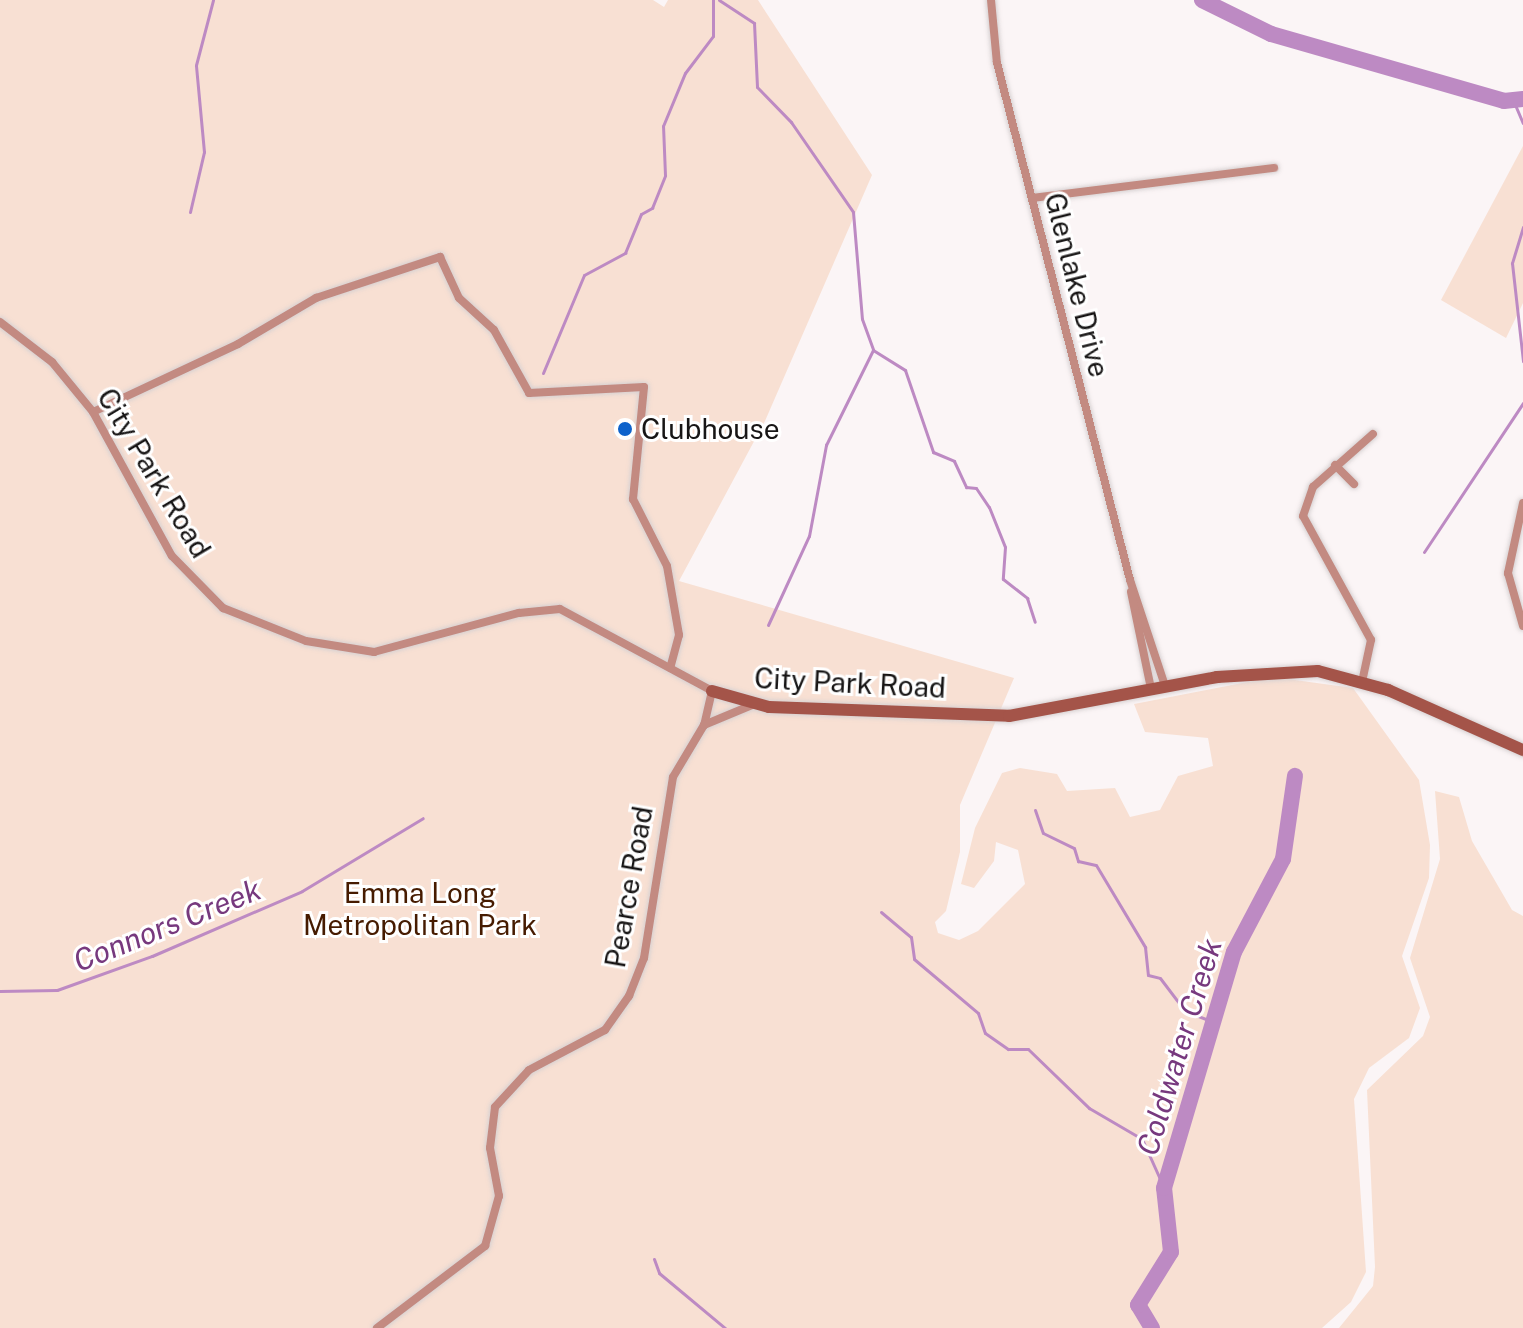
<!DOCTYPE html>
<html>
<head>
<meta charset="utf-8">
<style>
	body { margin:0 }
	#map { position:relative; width:1523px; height:1328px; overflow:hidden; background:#fbf5f6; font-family:"Public Sans",sans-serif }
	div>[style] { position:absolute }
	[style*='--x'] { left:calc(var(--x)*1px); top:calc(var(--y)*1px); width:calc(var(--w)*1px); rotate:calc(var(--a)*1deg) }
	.green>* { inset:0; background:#f8e0d3 }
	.stream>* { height:3px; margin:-1.5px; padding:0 1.5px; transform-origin:1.5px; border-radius:1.5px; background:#bd8ac3 }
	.river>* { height:16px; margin:-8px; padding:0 8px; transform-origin:8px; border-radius:8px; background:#bd8ac3 }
	.roads { filter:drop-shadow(0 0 2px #d7d1d2) drop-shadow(0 0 2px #d7d1d2) }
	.street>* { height:8px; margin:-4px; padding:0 4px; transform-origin:4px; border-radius:4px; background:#c38a81 }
	.secondary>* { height:12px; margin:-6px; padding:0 6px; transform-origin:6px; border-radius:6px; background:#a45449 }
	.dots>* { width:22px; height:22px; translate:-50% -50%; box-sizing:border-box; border:4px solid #fff; border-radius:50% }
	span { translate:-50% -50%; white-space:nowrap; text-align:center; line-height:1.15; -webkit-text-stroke:6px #fff; paint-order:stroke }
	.street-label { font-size:28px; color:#171515 }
	.poi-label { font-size:28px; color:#171515 }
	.left { translate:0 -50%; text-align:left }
	.park-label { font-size:28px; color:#461b00 }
	.water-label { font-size:30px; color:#77397e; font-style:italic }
</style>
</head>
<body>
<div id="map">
	<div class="green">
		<div style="clip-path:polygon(0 0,653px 0,664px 7px,668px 0,758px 0,872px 175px,765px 421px,679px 581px,1014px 678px,960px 805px,960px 852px,946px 911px,935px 922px,938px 933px,959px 940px,978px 931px,1025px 884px,1018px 850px,996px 842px,994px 861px,974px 888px,961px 884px,975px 828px,1002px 773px,1020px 768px,1057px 774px,1067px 791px,1115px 788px,1130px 817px,1160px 810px,1178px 776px,1213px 766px,1208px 738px,1145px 732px,1134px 704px,1273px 677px,1353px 688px,1419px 780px,1430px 845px,1429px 878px,1402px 956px,1420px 1008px,1409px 1038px,1369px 1068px,1354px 1099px,1366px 1272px,1351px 1302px,1322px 1328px,0 1328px)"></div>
		<div style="clip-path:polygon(1523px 146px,1523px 303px,1506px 338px,1441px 300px)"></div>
		<div style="clip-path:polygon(1435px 791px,1459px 797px,1472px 841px,1512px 910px,1523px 916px,1523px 1328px,1339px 1328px,1373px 1286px,1375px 1267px,1367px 1090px,1423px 1036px,1430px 1017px,1410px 958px,1440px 859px)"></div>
	</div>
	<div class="stream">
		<div style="--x:719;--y:0;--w:42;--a:33.3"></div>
		<div style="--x:754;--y:23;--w:64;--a:87.3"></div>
		<div style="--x:757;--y:87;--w:49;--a:45.8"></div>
		<div style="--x:791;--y:122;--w:109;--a:55.4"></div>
		<div style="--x:853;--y:212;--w:107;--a:85.2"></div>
		<div style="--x:862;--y:319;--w:33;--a:70"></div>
		<div style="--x:873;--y:350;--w:38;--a:32"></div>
		<div style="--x:905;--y:370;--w:87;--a:71.1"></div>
		<div style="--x:933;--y:452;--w:23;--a:23"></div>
		<div style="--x:954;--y:461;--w:29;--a:65"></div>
		<div style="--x:966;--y:487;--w:10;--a:6"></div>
		<div style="--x:976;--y:488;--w:23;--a:56"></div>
		<div style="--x:989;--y:507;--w:43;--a:68.2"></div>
		<div style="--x:1005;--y:547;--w:32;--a:94"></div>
		<div style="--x:1003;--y:579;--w:31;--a:38"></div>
		<div style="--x:1027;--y:598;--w:25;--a:72"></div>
		<div style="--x:1513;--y:100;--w:25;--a:67"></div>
		<div style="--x:190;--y:212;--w:62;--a:-76.9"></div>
		<div style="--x:204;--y:152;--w:87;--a:-95.3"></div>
		<div style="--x:196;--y:65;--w:67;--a:-75.3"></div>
		<div style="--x:1523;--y:227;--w:38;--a:107"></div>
		<div style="--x:1512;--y:263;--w:99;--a:83.6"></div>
		<div style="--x:543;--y:373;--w:106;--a:-67.3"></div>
		<div style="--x:584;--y:275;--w:47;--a:-28.2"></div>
		<div style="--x:625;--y:253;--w:42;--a:-67.7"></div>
		<div style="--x:641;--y:214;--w:13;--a:-29"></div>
		<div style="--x:652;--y:208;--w:35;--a:-68"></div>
		<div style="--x:665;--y:175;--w:49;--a:-92.3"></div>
		<div style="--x:663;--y:126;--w:57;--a:-67.5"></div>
		<div style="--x:685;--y:73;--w:46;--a:-52.9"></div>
		<div style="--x:713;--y:36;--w:36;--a:-90"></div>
		<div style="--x:1424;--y:552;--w:179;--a:-56.4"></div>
		<div style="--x:768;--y:625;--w:98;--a:-65.3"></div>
		<div style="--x:809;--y:536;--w:93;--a:-79.4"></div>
		<div style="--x:826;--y:445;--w:106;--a:-63.7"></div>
		<div style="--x:1035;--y:810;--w:24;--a:71"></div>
		<div style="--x:1043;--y:833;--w:34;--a:26"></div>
		<div style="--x:1074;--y:848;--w:14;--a:73"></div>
		<div style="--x:1078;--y:861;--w:18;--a:13"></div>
		<div style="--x:1096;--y:865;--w:96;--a:59.1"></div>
		<div style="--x:1145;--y:947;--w:28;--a:84"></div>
		<div style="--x:1148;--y:975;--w:12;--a:14"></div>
		<div style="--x:1160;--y:978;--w:41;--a:52.9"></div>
		<div style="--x:1185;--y:1011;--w:30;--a:21"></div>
		<div style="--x:881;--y:912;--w:39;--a:40"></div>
		<div style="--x:911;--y:937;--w:22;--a:82"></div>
		<div style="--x:914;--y:959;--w:84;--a:40.2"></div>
		<div style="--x:978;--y:1013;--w:21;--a:71"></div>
		<div style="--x:985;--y:1033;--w:28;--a:35"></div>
		<div style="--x:1008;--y:1049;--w:20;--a:0"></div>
		<div style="--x:1028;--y:1049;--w:85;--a:44"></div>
		<div style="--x:1089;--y:1108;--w:61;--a:30.3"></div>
		<div style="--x:1142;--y:1139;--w:54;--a:65.8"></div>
		<div style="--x:0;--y:991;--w:57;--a:-1"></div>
		<div style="--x:57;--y:990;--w:101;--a:-19.7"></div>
		<div style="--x:152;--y:956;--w:163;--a:-23.4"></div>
		<div style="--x:302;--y:891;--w:141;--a:-31.1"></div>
		<div style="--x:654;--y:1259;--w:15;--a:70"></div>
		<div style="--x:659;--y:1273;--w:86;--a:39.8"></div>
	</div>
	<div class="river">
		<div style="--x:1202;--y:0;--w:77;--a:26.2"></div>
		<div style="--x:1271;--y:34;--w:242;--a:16"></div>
		<div style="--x:1504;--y:101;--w:19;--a:-6"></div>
		<div style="--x:1152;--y:1328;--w:27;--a:-121"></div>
		<div style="--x:1138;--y:1305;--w:62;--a:-58.1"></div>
		<div style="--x:1171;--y:1252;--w:64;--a:-96.2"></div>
		<div style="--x:1164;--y:1188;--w:246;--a:-73.5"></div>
		<div style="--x:1234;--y:952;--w:105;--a:-62.2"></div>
		<div style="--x:1283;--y:859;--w:84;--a:-81.8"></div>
	</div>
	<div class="roads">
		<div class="street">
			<div style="--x:991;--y:0;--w:63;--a:84.6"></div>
			<div style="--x:997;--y:63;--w:534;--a:75.57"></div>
			<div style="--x:1130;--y:580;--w:112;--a:71.7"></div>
			<div style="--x:1032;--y:198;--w:244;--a:-7.1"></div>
			<div style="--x:0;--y:322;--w:66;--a:37.6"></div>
			<div style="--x:52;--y:362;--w:65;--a:50.6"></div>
			<div style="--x:93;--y:412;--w:164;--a:61.3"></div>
			<div style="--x:172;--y:556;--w:73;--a:45.6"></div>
			<div style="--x:223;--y:608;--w:89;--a:21.7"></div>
			<div style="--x:306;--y:641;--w:69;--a:9.2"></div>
			<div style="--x:374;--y:652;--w:150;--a:-15.1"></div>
			<div style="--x:519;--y:613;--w:41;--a:-5.6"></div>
			<div style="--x:560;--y:609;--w:173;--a:28.3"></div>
			<div style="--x:712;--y:691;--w:35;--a:103"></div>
			<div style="--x:93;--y:412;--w:160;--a:-25.1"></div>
			<div style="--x:238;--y:344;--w:91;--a:-30.5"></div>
			<div style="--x:316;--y:298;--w:131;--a:-18.3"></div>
			<div style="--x:440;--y:257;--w:45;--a:65.1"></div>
			<div style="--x:459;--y:298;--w:47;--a:42.4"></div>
			<div style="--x:494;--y:330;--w:72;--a:60.9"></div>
			<div style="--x:529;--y:393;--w:115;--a:-3"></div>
			<div style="--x:644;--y:387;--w:113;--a:95.6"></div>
			<div style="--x:633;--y:499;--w:75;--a:63.1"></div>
			<div style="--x:667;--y:566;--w:70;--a:80.1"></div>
			<div style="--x:679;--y:635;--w:34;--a:105"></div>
			<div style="--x:1335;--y:465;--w:27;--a:45"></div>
			<div style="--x:1523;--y:503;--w:72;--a:102.1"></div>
			<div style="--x:1508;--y:573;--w:55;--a:74.2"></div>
			<div style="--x:1131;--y:592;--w:99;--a:78.3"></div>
			<div style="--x:1362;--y:682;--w:43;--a:-77.9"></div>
			<div style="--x:1371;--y:640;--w:141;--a:-118.7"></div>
			<div style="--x:1303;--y:516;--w:31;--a:-71"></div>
			<div style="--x:1313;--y:487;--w:80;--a:-41.5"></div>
			<div style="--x:377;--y:1328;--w:136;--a:-37.2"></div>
			<div style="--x:485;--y:1246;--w:52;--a:-74.4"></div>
			<div style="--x:499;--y:1196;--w:49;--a:-100.6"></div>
			<div style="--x:490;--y:1148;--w:41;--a:-83"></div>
			<div style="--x:495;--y:1107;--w:50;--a:-47.4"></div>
			<div style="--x:529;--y:1070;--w:86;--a:-27.8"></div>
			<div style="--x:605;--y:1030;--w:42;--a:-54.8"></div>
			<div style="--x:629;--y:996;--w:41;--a:-68.5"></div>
			<div style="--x:644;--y:958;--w:183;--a:-80.9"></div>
			<div style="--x:673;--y:777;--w:61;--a:-59.2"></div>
			<div style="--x:704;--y:725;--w:52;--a:-22.6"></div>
		</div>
		<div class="secondary">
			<div style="--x:712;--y:691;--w:59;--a:15.7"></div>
			<div style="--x:769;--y:707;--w:240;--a:2.1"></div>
			<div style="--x:1009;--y:716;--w:212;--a:-10.6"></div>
			<div style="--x:1217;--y:677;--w:101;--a:-3.4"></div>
			<div style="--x:1318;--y:671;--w:73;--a:15.2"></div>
			<div style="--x:1388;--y:690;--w:148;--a:24"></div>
		</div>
	</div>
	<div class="dots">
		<div style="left:625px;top:429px;background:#0e62cb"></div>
	</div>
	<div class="street-label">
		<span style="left:1077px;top:285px;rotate:76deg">Glenlake Drive</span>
		<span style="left:154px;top:473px;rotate:59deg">City Park Road</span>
		<span style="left:850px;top:683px;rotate:3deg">City Park Road</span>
		<span style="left:629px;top:887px;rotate:-80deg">Pearce Road</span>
	</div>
	<div class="poi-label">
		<span class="left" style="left:641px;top:429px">Clubhouse</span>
	</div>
	<div class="park-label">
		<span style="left:420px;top:909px">Emma Long<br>Metropolitan Park</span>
	</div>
	<div class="water-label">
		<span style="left:167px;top:925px;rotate:-22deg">Connors Creek</span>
		<span style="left:1179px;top:1047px;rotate:-73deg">Coldwater Creek</span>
	</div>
</div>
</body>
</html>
